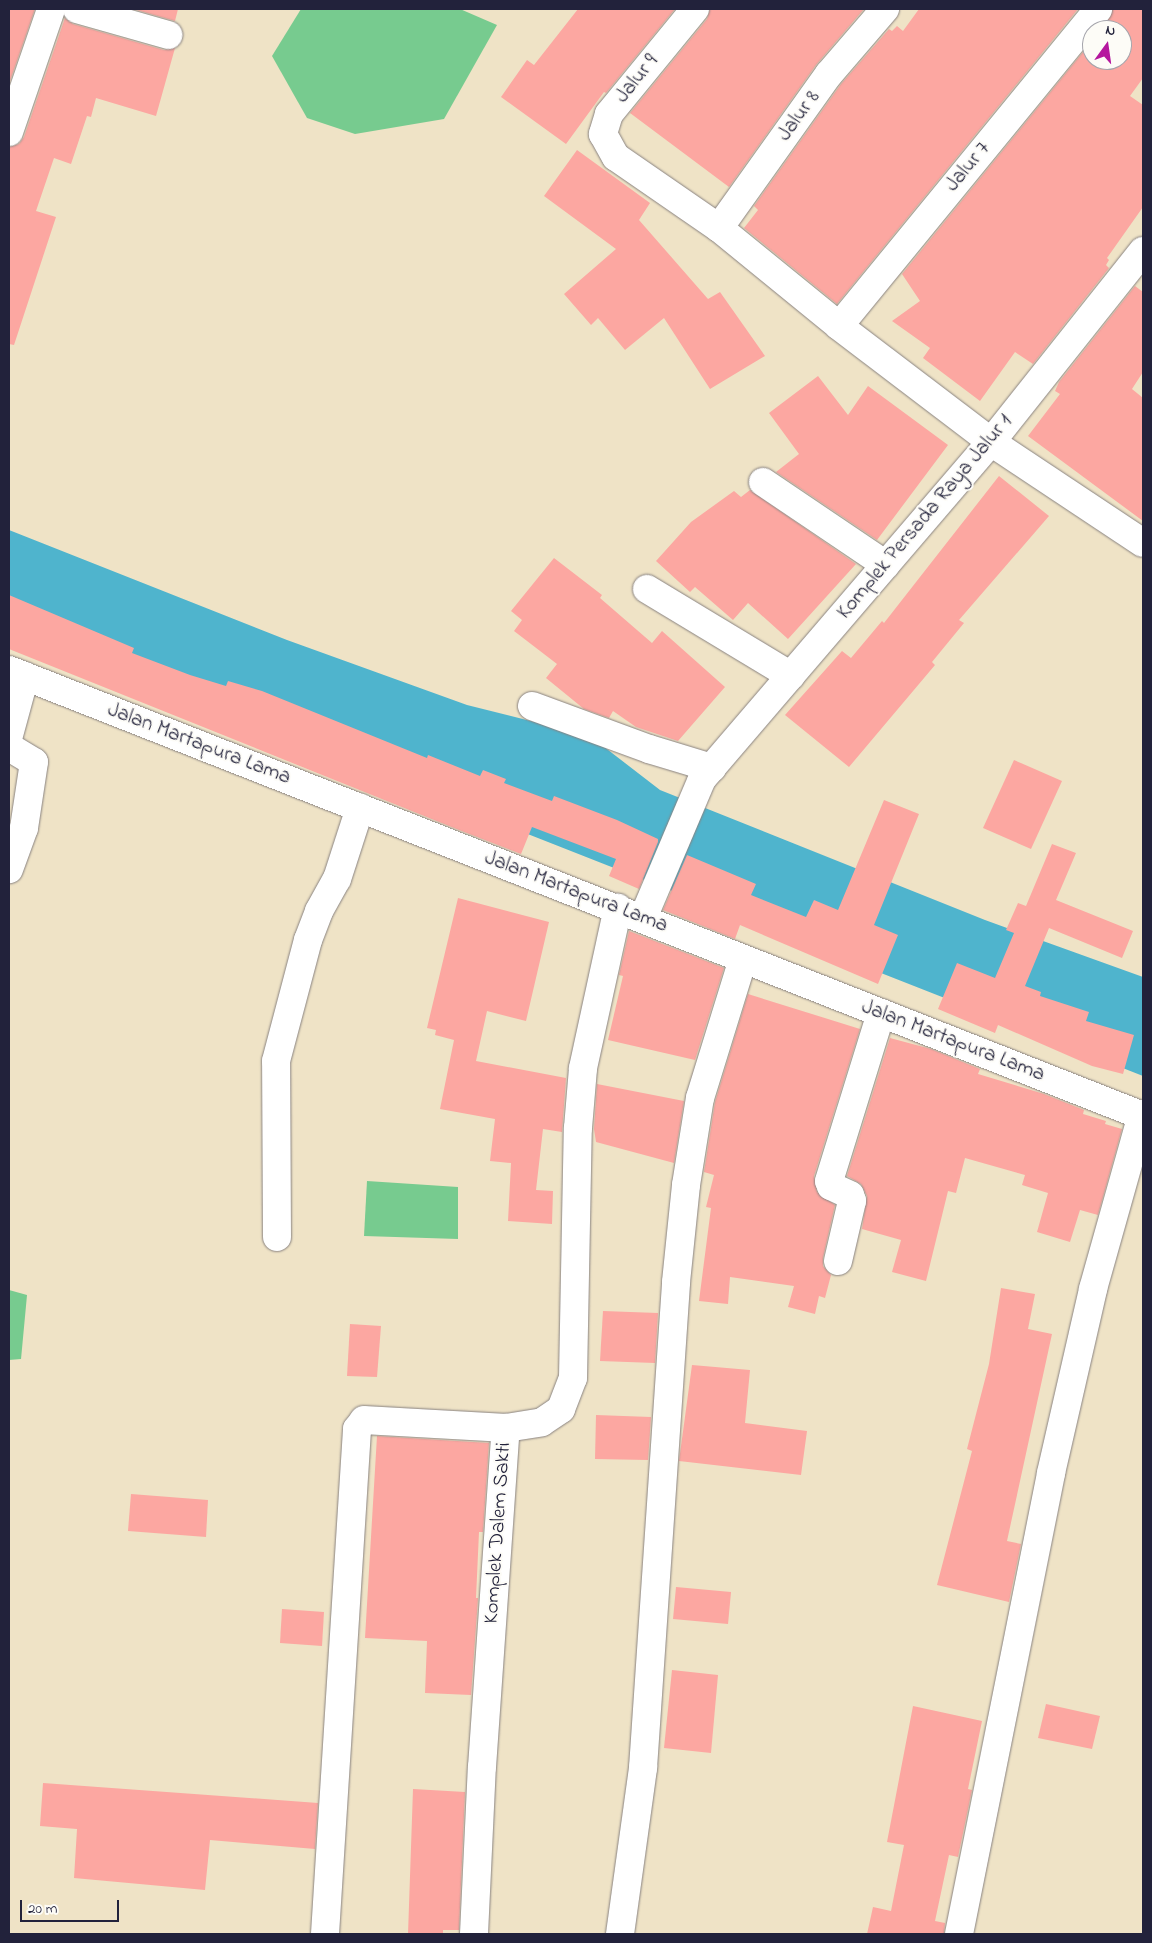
<!DOCTYPE html>
<html>
<head>
<meta charset="utf-8">
<style>
	body { margin:0 }
	#map { position:relative; width:1152px; height:1943px; overflow:hidden; background:#efe3c6; font-family:"Indie Flower",sans-serif }
	div>[style] { position:absolute }
	[style*='--x'] { left:calc(var(--x)*1px); top:calc(var(--y)*1px); width:calc(var(--w)*1px); rotate:calc(var(--a)*1deg) }
	.green>* { inset:0; background:#77cb8f }
	.water>* { inset:0; background:#4fb4cd }
	.building>* { inset:0; background:#fca7a1 }
	.roads { filter:drop-shadow(0 0 1px #888280) drop-shadow(0 0 1px #888280) }
	.minor>* { height:28px; margin:-14px; padding:0 14px; transform-origin:14px; border-radius:14px; background:#fff }
	.primary>* { height:28px; margin:-14px; padding:0 14px; transform-origin:14px; border-radius:14px; background:#fff }
	span { translate:-50% -50%; white-space:nowrap; text-align:center; line-height:1.15; -webkit-text-stroke:4px #fdfcf7; paint-order:stroke }
	.street-label { font-size:21px; color:#22223b }
	.frame { position:absolute; inset:0; border:10px solid #22223b; pointer-events:none }
	.north { position:absolute; left:1082px; top:20px; width:50px; height:50px; box-sizing:border-box; background:#fdfcf7; border:1px solid #a5a5ac; border-radius:50%; rotate:14deg; font-size:14px; font-weight:700; line-height:20px; text-align:center; color:#22223b }
	.north::after { content:''; display:block; margin:auto; width:18px; height:22px; background:#b5179e; clip-path:polygon(50% 0,100% 100%,50% 72%,0 100%) }
	.scale { position:absolute; left:20px; top:1900px; width:99px; height:22px; box-sizing:border-box; border:2px solid #22223b; border-top:0; padding-left:6px; font-size:15px; line-height:18px; white-space:nowrap; color:#22223b; -webkit-text-stroke:4px #fdfcf7; paint-order:stroke }
</style>
</head>
<body>
<div id="map">
	<div class="green">
		<div style="clip-path:polygon(301px 9px,460px 9px,497px 25px,444px 119px,355px 134px,307px 118px,272px 56px)"></div>
		<div style="clip-path:polygon(367px 1181px,458px 1187px,458px 1239px,364px 1236px)"></div>
		<div style="clip-path:polygon(9px 1290px,27px 1295px,21px 1359px,9px 1360px)"></div>
	</div>
	<div class="water">
		<div style="clip-path:polygon(9px 530px,287px 640px,467px 705px,590px 736px,660px 790px,985px 920px,1143px 977px,1143px 1076px,9px 630px)"></div>
	</div>
	<div class="building">
		<div style="clip-path:polygon(9px 9px,35px 9px,9px 84px)"></div>
		<div style="clip-path:polygon(133px 9px,178px 9px,175px 21px)"></div>
		<div style="clip-path:polygon(578px 9px,675px 9px,606px 93px,604px 92px,566px 144px,501px 97px,527px 60px,534px 65px)"></div>
		<div style="clip-path:polygon(710px 9px,864px 9px,816px 65px,729px 187px,630px 113px,707px 19px)"></div>
		<div style="clip-path:polygon(919px 9px,1078px 9px,837px 304px,744px 228px,758px 210px,754px 206px,841px 84px,889px 29px,892px 31px,897px 26px,903px 31px)"></div>
		<div style="clip-path:polygon(1113px 9px,1143px 9px,1143px 78px,1130px 96px,1143px 105px,1143px 207px,1107px 258px,1109px 260px,1106px 265px,1109px 268px,1033px 364px,1015px 352px,980px 401px,923px 358px,930px 348px,892px 321px,920px 301px,902px 274px,1092px 41px,1092px 60px,1122px 60px,1122px 30px,1101px 30px)"></div>
		<div style="clip-path:polygon(65px 18px,73px 24px,164px 50px,175px 48px,156px 116px,96px 98px,91px 117px,87px 116px,71px 164px,54px 158px,36px 211px,56px 217px,14px 345px,9px 344px,9px 147px,19px 144px,24px 137px)"></div>
		<div style="clip-path:polygon(577px 150px,650px 203px,639px 220px,708px 299px,720px 292px,765px 356px,710px 389px,664px 318px,625px 350px,598px 318px,591px 325px,564px 294px,616px 249px,544px 196px)"></div>
		<div style="clip-path:polygon(1135px 286px,1143px 292px,1143px 372px,1132px 389px,1143px 398px,1143px 521px,1028px 436px,1060px 394px,1055px 391px,1059px 382px)"></div>
		<div style="clip-path:polygon(818px 376px,848px 415px,868px 386px,948px 445px,877px 540px,776px 472px,799px 454px,769px 413px)"></div>
		<div style="clip-path:polygon(999px 476px,1049px 516px,959px 620px,964px 623px,932px 662px,935px 665px,849px 767px,785px 715px,842px 651px,851px 658px,882px 621px,884px 623px)"></div>
		<div style="clip-path:polygon(750px 490px,856px 564px,788px 639px,748px 603px,733px 620px,695px 587px,690px 592px,656px 561px,691px 522px,734px 491px,741px 497px)"></div>
		<div style="clip-path:polygon(554px 558px,602px 595px,600px 598px,652px 643px,662px 631px,725px 687px,678px 741px,636px 727px,613px 711px,609px 718px,584px 709px,546px 678px,557px 664px,514px 631px,522px 620px,511px 611px)"></div>
		<div style="clip-path:polygon(9px 595px,134px 648px,132px 653px,190px 675px,226px 686px,228px 681px,262px 691px,427px 758px,428px 755px,480px 776px,483px 770px,506px 779px,504px 783px,552px 801px,554px 796px,617px 820px,658px 839px,658px 842px,639px 889px,609px 876px,616px 859px,532px 827px,521px 854px,459px 830px,9px 649px)"></div>
		<div style="clip-path:polygon(1014px 760px,1062px 781px,1031px 849px,983px 828px)"></div>
		<div style="clip-path:polygon(884px 800px,919px 814px,874px 925px,898px 935px,878px 984px,740px 925px,735px 939px,663px 910px,687px 855px,756px 884px,751px 895px,806px 917px,814px 900px,838px 910px)"></div>
		<div style="clip-path:polygon(1052px 844px,1076px 853px,1056px 900px,1133px 931px,1122px 958px,1049px 928px,1025px 986px,1041px 992px,1040px 996px,1089px 1012px,1086px 1021px,1134px 1035px,1123px 1074px,1092px 1066px,998px 1025px,995px 1033px,938px 1009px,957px 963px,995px 978px,1014px 933px,1006px 930px,1018px 903px,1026px 906px)"></div>
		<div style="clip-path:polygon(458px 898px,549px 922px,526px 1021px,487px 1011px,476px 1061px,566px 1078px,562px 1132px,543px 1129px,536px 1190px,553px 1191px,552px 1224px,508px 1221px,511px 1163px,490px 1161px,495px 1119px,440px 1109px,454px 1040px,435px 1035px,436px 1030px,427px 1028px)"></div>
		<div style="clip-path:polygon(629px 931px,724px 968px,695px 1060px,608px 1040px,623px 976px,619px 975px)"></div>
		<div style="clip-path:polygon(748px 994px,860px 1029px,814px 1176px,817px 1192px,835px 1205px,823px 1258px,823px 1266px,831px 1275px,825px 1298px,819px 1296px,815px 1314px,788px 1307px,794px 1286px,730px 1277px,728px 1304px,699px 1301px,711px 1208px,706px 1207px,714px 1175px,704px 1172px,715px 1102px)"></div>
		<div style="clip-path:polygon(890px 1038px,931px 1049px,980px 1069px,978px 1074px,1044px 1094px,1084px 1110px,1083px 1114px,1106px 1121px,1105px 1124px,1122px 1129px,1098px 1215px,1080px 1210px,1070px 1242px,1037px 1232px,1048px 1193px,1022px 1185px,1025px 1175px,965px 1158px,956px 1193px,948px 1191px,926px 1281px,892px 1272px,901px 1240px,862px 1229px,867px 1196px,861px 1184px,847px 1176px)"></div>
		<div style="clip-path:polygon(597px 1084px,684px 1101px,674px 1163px,596px 1142px,594px 1129px)"></div>
		<div style="clip-path:polygon(1001px 1288px,1035px 1294px,1028px 1329px,1052px 1334px,1007px 1541px,1021px 1544px,1009px 1602px,937px 1585px,972px 1451px,967px 1449px,989px 1364px)"></div>
		<div style="clip-path:polygon(603px 1311px,658px 1313px,655px 1363px,600px 1361px)"></div>
		<div style="clip-path:polygon(350px 1324px,381px 1326px,377px 1377px,347px 1376px)"></div>
		<div style="clip-path:polygon(692px 1365px,750px 1370px,745px 1423px,807px 1431px,801px 1475px,679px 1461px)"></div>
		<div style="clip-path:polygon(596px 1415px,651px 1417px,648px 1460px,595px 1459px)"></div>
		<div style="clip-path:polygon(377px 1436px,489px 1443px,483px 1532px,479px 1532px,476px 1598px,478px 1598px,471px 1695px,425px 1693px,427px 1641px,365px 1638px)"></div>
		<div style="clip-path:polygon(131px 1494px,208px 1500px,206px 1537px,128px 1531px)"></div>
		<div style="clip-path:polygon(676px 1587px,731px 1592px,728px 1624px,673px 1619px)"></div>
		<div style="clip-path:polygon(282px 1609px,324px 1612px,322px 1646px,280px 1643px)"></div>
		<div style="clip-path:polygon(672px 1670px,718px 1675px,711px 1753px,664px 1748px)"></div>
		<div style="clip-path:polygon(1046px 1704px,1100px 1716px,1092px 1749px,1038px 1738px)"></div>
		<div style="clip-path:polygon(913px 1706px,982px 1721px,968px 1789px,972px 1790px,958px 1857px,949px 1855px,935px 1921px,945px 1923px,944px 1934px,867px 1934px,873px 1907px,891px 1911px,904px 1845px,887px 1842px)"></div>
		<div style="clip-path:polygon(43px 1783px,318px 1803px,315px 1849px,210px 1840px,205px 1890px,74px 1878px,77px 1829px,40px 1826px)"></div>
		<div style="clip-path:polygon(413px 1789px,465px 1792px,459px 1930px,443px 1930px,443px 1934px,408px 1934px)"></div>
	</div>
	<div class="roads">
		<div class="minor">
			<div style="--x:77;--y:9;--w:95;--a:15.9"></div>
			<div style="--x:695;--y:9;--w:136;--a:129.3"></div>
			<div style="--x:609;--y:114;--w:21;--a:107"></div>
			<div style="--x:603;--y:134;--w:26;--a:61"></div>
			<div style="--x:616;--y:157;--w:125;--a:34.6"></div>
			<div style="--x:719;--y:228;--w:155;--a:39.2"></div>
			<div style="--x:839;--y:326;--w:191;--a:37.3"></div>
			<div style="--x:991;--y:442;--w:182;--a:33.6"></div>
			<div style="--x:9;--y:132;--w:130;--a:-71.1"></div>
			<div style="--x:719;--y:228;--w:189;--a:-54.5"></div>
			<div style="--x:829;--y:74;--w:86;--a:-49.3"></div>
			<div style="--x:839;--y:326;--w:409;--a:-50.7"></div>
			<div style="--x:763;--y:482;--w:148;--a:34"></div>
			<div style="--x:647;--y:589;--w:168;--a:31.1"></div>
			<div style="--x:532;--y:706;--w:125;--a:20.2"></div>
			<div style="--x:649;--y:749;--w:66;--a:16.8"></div>
			<div style="--x:9;--y:735;--w:61;--a:-74.8"></div>
			<div style="--x:9;--y:747;--w:29;--a:31"></div>
			<div style="--x:34;--y:762;--w:67;--a:98.6"></div>
			<div style="--x:24;--y:828;--w:44;--a:110.1"></div>
			<div style="--x:643;--y:918;--w:151;--a:-67"></div>
			<div style="--x:702;--y:779;--w:444;--a:-49.4"></div>
			<div style="--x:991;--y:442;--w:244;--a:-51.5"></div>
			<div style="--x:277;--y:1237;--w:176;--a:-90.3"></div>
			<div style="--x:276;--y:1061;--w:125;--a:-75.2"></div>
			<div style="--x:308;--y:940;--w:31;--a:-69"></div>
			<div style="--x:319;--y:911;--w:37;--a:-61"></div>
			<div style="--x:337;--y:879;--w:75;--a:-72.1"></div>
			<div style="--x:838;--y:1261;--w:62;--a:-76.9"></div>
			<div style="--x:852;--y:1201;--w:6;--a:-108"></div>
			<div style="--x:850;--y:1195;--w:21;--a:-155"></div>
			<div style="--x:831;--y:1186;--w:5;--a:-112"></div>
			<div style="--x:829;--y:1181;--w:176;--a:-72.8"></div>
			<div style="--x:325;--y:1934;--w:506;--a:-86.37"></div>
			<div style="--x:357;--y:1429;--w:11;--a:-52"></div>
			<div style="--x:364;--y:1420;--w:142;--a:3.2"></div>
			<div style="--x:474;--y:1934;--w:167;--a:-87.3"></div>
			<div style="--x:482;--y:1767;--w:340;--a:-86"></div>
			<div style="--x:506;--y:1428;--w:36;--a:-9"></div>
			<div style="--x:542;--y:1422;--w:23;--a:-34"></div>
			<div style="--x:561;--y:1409;--w:33;--a:-69"></div>
			<div style="--x:573;--y:1378;--w:250;--a:-88.9"></div>
			<div style="--x:578;--y:1128;--w:60;--a:-85.2"></div>
			<div style="--x:583;--y:1068;--w:164;--a:-77.7"></div>
			<div style="--x:620;--y:1934;--w:168;--a:-82.1"></div>
			<div style="--x:643;--y:1768;--w:487;--a:-86.1"></div>
			<div style="--x:676;--y:1282;--w:98;--a:-84.1"></div>
			<div style="--x:686;--y:1185;--w:88;--a:-80.9"></div>
			<div style="--x:700;--y:1098;--w:145;--a:-72.8"></div>
			<div style="--x:959;--y:1934;--w:470;--a:-78.7"></div>
			<div style="--x:1051;--y:1473;--w:189;--a:-77.1"></div>
			<div style="--x:1093;--y:1289;--w:181;--a:-74.3"></div>
		</div>
		<div class="primary">
			<div style="--x:9;--y:670;--w:1219;--a:21.47"></div>
		</div>
	</div>
	<div class="street-label">
		<span style="left:637px;top:79px;rotate:-51deg">Jalur 9</span>
		<span style="left:799px;top:116px;rotate:-54deg">Jalur 8</span>
		<span style="left:968px;top:167px;rotate:-50deg">Jalur 7</span>
		<span style="left:925px;top:517px;rotate:-50deg">Komplek Persada Raya Jalur 1</span>
		<span style="left:199px;top:744px;rotate:21deg">Jalan Martapura Lama</span>
		<span style="left:576px;top:892px;rotate:21deg">Jalan Martapura Lama</span>
		<span style="left:953px;top:1041px;rotate:21deg">Jalan Martapura Lama</span>
		<span style="left:498px;top:1533px;rotate:-86deg">Komplek Dalem Sakti</span>
	</div>
	<div class="frame"></div>
	<div class="north">N</div>
	<div class="scale">20 m</div>
</div>
</body>
</html>
